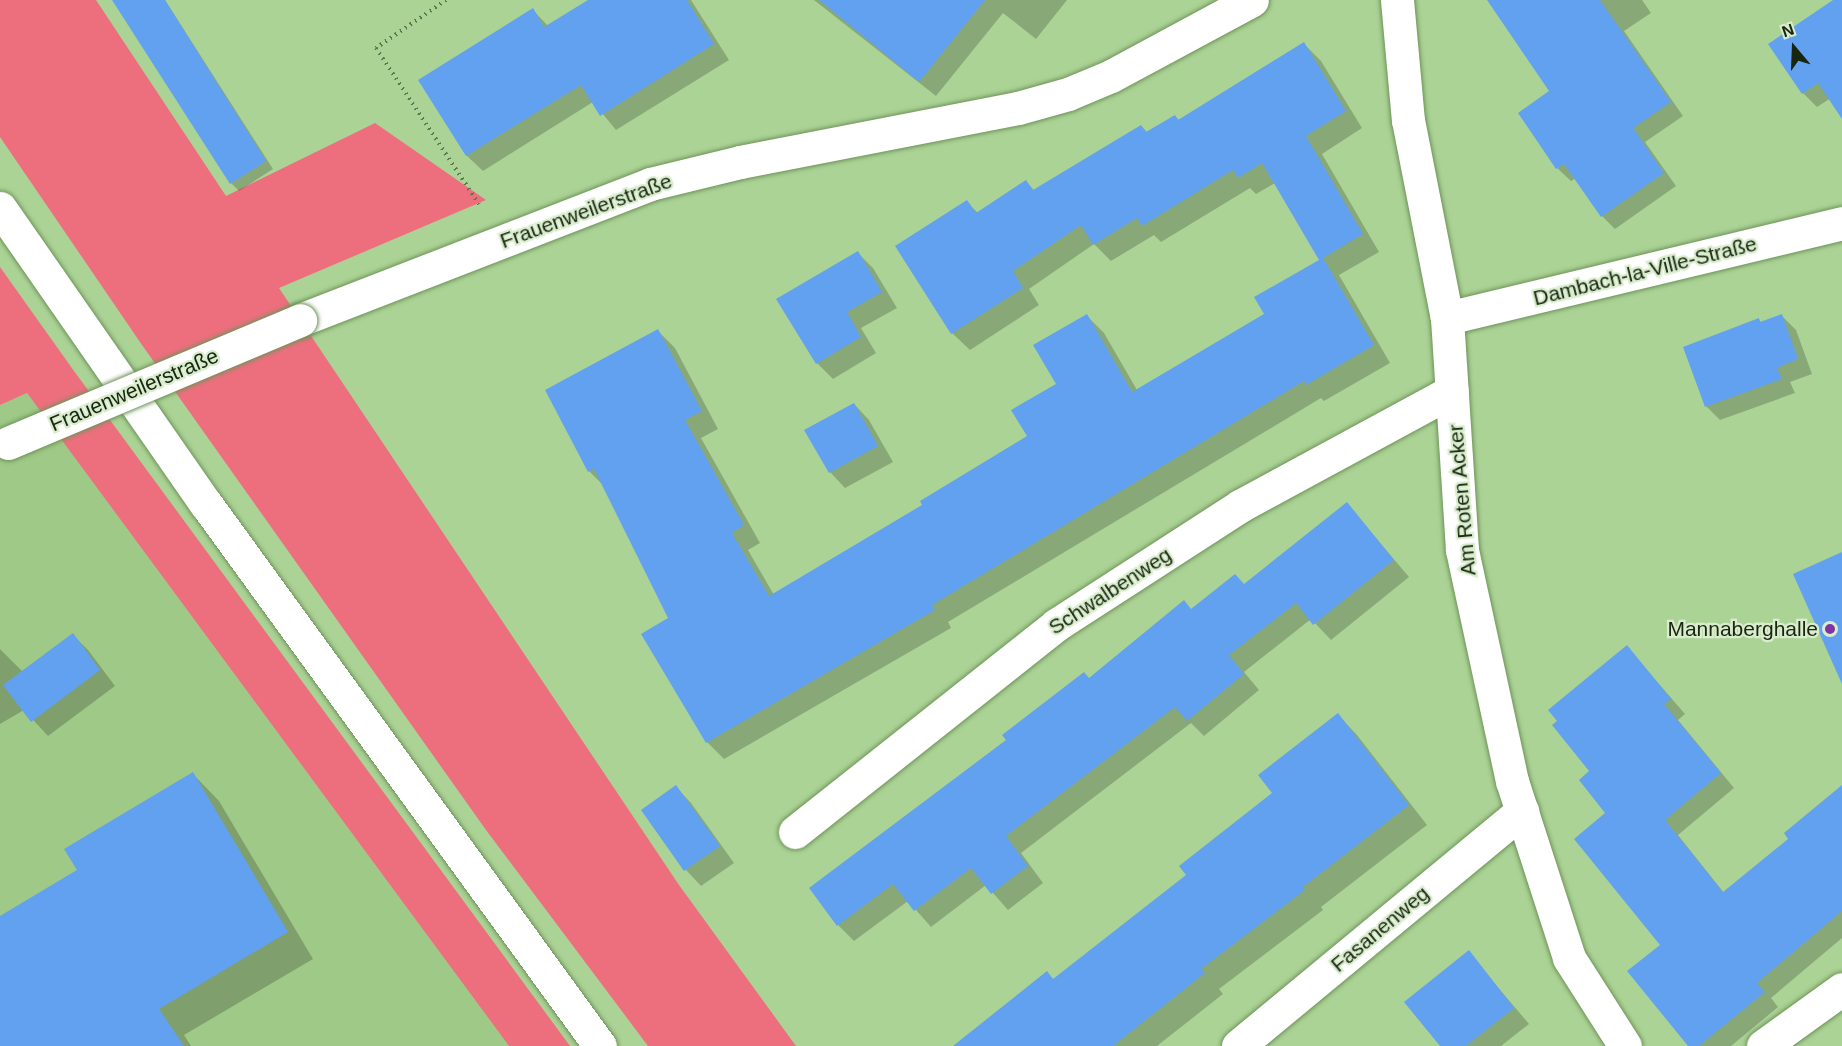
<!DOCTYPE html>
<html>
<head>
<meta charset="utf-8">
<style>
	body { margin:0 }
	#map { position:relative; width:1842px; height:1046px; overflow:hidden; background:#acd396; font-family:Helvetica,sans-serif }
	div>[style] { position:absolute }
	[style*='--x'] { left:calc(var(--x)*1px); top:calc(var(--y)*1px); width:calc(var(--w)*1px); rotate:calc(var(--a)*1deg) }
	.built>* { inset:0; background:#9fc987 }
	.green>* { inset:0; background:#ed6f7e }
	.shadow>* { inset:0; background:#0003 }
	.building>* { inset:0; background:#61a1f0 }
	.path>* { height:4px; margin-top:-2px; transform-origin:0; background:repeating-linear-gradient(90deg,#5c754d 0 1.5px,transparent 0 6px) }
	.roads { filter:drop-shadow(0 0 2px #6e9359) drop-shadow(0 0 2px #6e9359) }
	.minor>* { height:33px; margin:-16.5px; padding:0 16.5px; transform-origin:16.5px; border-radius:16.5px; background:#fff }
	.major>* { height:33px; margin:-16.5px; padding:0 16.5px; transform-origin:16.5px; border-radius:16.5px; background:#fff }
	.bridges { filter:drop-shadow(0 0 2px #6e9359) drop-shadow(0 0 2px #6e9359) }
	.minor-bridge>* { height:33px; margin:-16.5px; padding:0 16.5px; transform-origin:16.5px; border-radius:16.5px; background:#fff }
	.dots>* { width:16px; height:16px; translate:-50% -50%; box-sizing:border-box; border:3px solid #d9edce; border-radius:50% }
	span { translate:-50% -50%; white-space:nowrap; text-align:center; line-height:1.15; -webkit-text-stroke:4.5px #d9edce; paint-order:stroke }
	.street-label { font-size:21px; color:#18260f }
	.poi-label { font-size:21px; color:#18260f }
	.right { translate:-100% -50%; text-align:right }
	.north { position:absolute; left:1764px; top:18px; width:60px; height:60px; -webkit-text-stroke:4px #d9edce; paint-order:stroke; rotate:341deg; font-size:16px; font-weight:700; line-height:24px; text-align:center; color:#18260f }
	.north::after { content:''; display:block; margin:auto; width:21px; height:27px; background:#18260f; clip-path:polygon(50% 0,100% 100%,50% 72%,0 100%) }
</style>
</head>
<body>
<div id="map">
	<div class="built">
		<div style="clip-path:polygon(27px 393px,509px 1046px,0 1046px,0 405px)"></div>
	</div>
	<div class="green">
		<div style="clip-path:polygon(0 0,96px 0,226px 196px,375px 123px,486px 200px,279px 288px,679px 885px,796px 1046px,648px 1046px,486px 830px,142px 345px,0 137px)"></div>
		<div style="clip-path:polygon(0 267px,74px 371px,570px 1046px,509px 1046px,27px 393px,0 405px)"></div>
	</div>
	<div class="shadow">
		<div style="clip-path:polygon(114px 0,165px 0,273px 169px,239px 191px,231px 183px)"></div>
		<div style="clip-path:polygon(590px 0,691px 0,729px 60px,616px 130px,593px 102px,483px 171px,467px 156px,420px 80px,533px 10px,548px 26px)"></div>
		<div style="clip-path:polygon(814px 0,1067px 0,1036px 39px,1003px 13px,936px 96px)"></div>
		<div style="clip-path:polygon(1489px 0,1642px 0,1651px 13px,1624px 31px,1683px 116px,1645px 142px,1676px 186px,1615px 229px,1602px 216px,1576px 178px,1571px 181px,1557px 168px,1520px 114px,1551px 92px)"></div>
		<div style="clip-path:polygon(1836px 0,1842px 0,1842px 109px,1831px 98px,1817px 107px,1803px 93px)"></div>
		<div style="clip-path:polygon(1304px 44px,1321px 61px,1362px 128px,1322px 154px,1379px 252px,1339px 275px,1390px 363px,1324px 401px,1321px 398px,948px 622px,951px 628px,724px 759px,707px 742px,669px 618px,604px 486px,589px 471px,658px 331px,675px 348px,718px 429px,701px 438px,760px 543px,748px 550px,774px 595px,924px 506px,1029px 437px,1058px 385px,1087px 316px,1104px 333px,1137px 390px,1266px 314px,1321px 260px,1275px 183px,1256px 194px,1250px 188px,1161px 242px,1154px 235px,1111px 261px,1094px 244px,1029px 289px,1039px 305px,970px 350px,952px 333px,967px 202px,978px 213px,1026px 182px,1035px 191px,1141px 126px,1148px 133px,1175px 116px,1180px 121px)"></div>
		<div style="clip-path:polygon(857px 252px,873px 268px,897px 308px,861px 328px,876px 353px,833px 379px,817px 363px)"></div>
		<div style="clip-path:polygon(1781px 315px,1796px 330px,1812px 374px,1790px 382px,1795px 393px,1720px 420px,1706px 406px,1759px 320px,1762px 323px)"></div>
		<div style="clip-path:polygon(854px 404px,869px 420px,893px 462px,845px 488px,830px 472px)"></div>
		<div style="clip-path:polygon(1347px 504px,1409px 577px,1331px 640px,1311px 619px,1244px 672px,1259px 690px,1204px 736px,1191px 723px,1021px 853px,1043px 883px,1008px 910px,986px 885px,931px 927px,908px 901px,854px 941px,838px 925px,1089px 680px,1192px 610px,1244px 586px)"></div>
		<div style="clip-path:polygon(73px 635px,88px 650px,115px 686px,48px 736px,24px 710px,0 724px,0 649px,23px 672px)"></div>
		<div style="clip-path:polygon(1627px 647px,1685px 714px,1678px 720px,1734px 788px,1678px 835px,1724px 893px,1842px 811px,1842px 938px,1771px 998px,1778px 1007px,1731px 1046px,1690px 1046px,1662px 945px,1591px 771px)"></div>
		<div style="clip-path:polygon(1338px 715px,1357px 735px,1427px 825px,1321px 907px,1323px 910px,1219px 989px,1223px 994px,1157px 1046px,955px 1046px,1047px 973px,1054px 980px,1188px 876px,1275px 793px)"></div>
		<div style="clip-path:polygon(193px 774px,219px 801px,313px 959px,184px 1035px,191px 1046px,0 1046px,0 918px,79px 870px)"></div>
		<div style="clip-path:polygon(676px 787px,691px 803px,734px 863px,701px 886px,686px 870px,643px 811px)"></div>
		<div style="clip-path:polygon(1468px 952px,1529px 1024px,1501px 1046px,1442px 1046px)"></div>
	</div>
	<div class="building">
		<div style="clip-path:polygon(112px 0,165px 0,266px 161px,230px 184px)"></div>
		<div style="clip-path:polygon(588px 0,687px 0,714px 44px,600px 116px,581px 85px,466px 156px,418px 80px,533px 8px,544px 27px)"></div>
		<div style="clip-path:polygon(819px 0,985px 0,919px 82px)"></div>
		<div style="clip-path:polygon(1487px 0,1600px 0,1671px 102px,1633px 128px,1664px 173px,1601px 217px,1564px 164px,1556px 169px,1518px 113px,1549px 91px)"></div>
		<div style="clip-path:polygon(1833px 0,1842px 0,1842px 119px,1818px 83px,1802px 94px,1768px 44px)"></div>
		<div style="clip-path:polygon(1304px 42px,1346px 111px,1306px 136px,1363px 234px,1323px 258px,1374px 345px,1306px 385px,1304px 381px,932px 605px,935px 610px,706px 743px,641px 634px,668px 618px,594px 469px,588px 472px,545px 390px,658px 329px,702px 411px,685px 420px,744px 525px,732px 533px,769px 596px,922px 505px,920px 501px,1027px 436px,1011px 410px,1056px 384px,1033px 345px,1087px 314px,1132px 392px,1264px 314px,1254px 297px,1319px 260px,1262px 163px,1238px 178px,1233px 170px,1142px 226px,1137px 218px,1093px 245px,1081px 225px,1013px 271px,1023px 288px,951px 334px,895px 246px,967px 200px,976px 213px,1026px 180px,1033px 190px,1141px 125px,1146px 132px,1175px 115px,1178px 120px)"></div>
		<div style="clip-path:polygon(858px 251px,882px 292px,847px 312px,861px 337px,816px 364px,776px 299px)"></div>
		<div style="clip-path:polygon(1782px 314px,1798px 359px,1777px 368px,1782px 379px,1705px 407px,1683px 347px,1759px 318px,1760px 322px)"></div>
		<div style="clip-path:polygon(854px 403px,878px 446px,829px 473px,804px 430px)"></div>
		<div style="clip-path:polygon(1347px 502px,1394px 560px,1313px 625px,1296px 603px,1229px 655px,1244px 674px,1187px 721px,1175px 707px,1006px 836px,1028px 866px,991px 894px,971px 868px,914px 911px,893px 884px,837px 926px,809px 888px,1006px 740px,1002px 735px,1084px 672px,1089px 678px,1184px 600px,1191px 609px,1235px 574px,1244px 584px)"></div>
		<div style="clip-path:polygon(1842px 552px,1842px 684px,1793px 574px)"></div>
		<div style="clip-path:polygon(73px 633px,100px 670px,31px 722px,3px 685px)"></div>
		<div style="clip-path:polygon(1627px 645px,1671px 699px,1664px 704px,1721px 773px,1665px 820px,1723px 892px,1788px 839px,1784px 833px,1842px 785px,1842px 911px,1757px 983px,1765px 992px,1699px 1046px,1688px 1046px,1627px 971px,1660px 945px,1574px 839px,1605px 813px,1579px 780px,1589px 771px,1552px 725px,1557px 721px,1548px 710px)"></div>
		<div style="clip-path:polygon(1338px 713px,1409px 805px,1303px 887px,1305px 890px,1201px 969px,1205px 973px,1113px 1046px,953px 1046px,1047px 971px,1053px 979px,1186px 875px,1179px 866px,1272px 793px,1258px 775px)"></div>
		<div style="clip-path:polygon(193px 772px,288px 932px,159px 1009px,184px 1046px,0 1046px,0 916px,77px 870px,64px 849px)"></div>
		<div style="clip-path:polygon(676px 785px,720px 846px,684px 871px,641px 810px)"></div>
		<div style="clip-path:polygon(1469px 950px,1514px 1008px,1466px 1046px,1440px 1046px,1404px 1002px)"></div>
	</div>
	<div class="path">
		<div style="--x:446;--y:0;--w:85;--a:145.6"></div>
		<div style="--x:376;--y:48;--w:187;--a:56.6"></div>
	</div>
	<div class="roads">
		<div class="minor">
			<div style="--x:1397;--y:0;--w:121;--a:84.8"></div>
			<div style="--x:1408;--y:120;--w:202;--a:78.9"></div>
			<div style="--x:1447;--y:318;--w:232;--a:86.3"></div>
			<div style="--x:1462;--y:550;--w:236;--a:77.8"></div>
			<div style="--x:1512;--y:781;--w:186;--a:72.1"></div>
			<div style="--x:1569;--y:958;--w:104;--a:57.5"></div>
			<div style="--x:1447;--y:318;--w:406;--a:-13.5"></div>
			<div style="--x:300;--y:320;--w:375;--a:-21.2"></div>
			<div style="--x:650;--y:184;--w:93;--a:-13.7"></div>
			<div style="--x:740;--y:162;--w:283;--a:-11"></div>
			<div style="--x:1018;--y:108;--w:52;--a:-15.6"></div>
			<div style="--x:1068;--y:94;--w:47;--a:-22.7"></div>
			<div style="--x:1111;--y:76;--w:160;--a:-28.3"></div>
			<div style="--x:795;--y:832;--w:333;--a:-38.4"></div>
			<div style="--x:1056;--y:625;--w:219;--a:-32.9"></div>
			<div style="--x:1240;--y:506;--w:241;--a:-28.5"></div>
			<div style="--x:1238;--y:1046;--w:369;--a:-39.6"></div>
			<div style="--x:1763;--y:1046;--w:97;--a:-35.8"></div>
		</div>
		<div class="major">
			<div style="--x:0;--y:208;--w:361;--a:55.2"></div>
			<div style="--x:206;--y:504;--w:670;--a:53.99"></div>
		</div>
	</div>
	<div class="bridges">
		<div class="minor-bridge">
			<div style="--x:8;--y:443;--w:317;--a:-22.8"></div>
		</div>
	</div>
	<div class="dots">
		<div style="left:1830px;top:629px;background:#8233a3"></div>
	</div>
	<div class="street-label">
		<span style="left:586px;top:211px;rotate:-20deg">Frauenweilerstraße</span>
		<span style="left:1645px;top:271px;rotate:-14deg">Dambach-la-Ville-Straße</span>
		<span style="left:134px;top:390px;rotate:-23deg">Frauenweilerstraße</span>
		<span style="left:1462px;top:500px;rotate:-95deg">Am Roten Acker</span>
		<span style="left:1110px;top:591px;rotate:-33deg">Schwalbenweg</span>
		<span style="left:1380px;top:929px;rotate:-40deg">Fasanenweg</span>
	</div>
	<div class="poi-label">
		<span class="right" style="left:1818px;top:629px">Mannaberghalle</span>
	</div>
	<div class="north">N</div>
</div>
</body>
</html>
